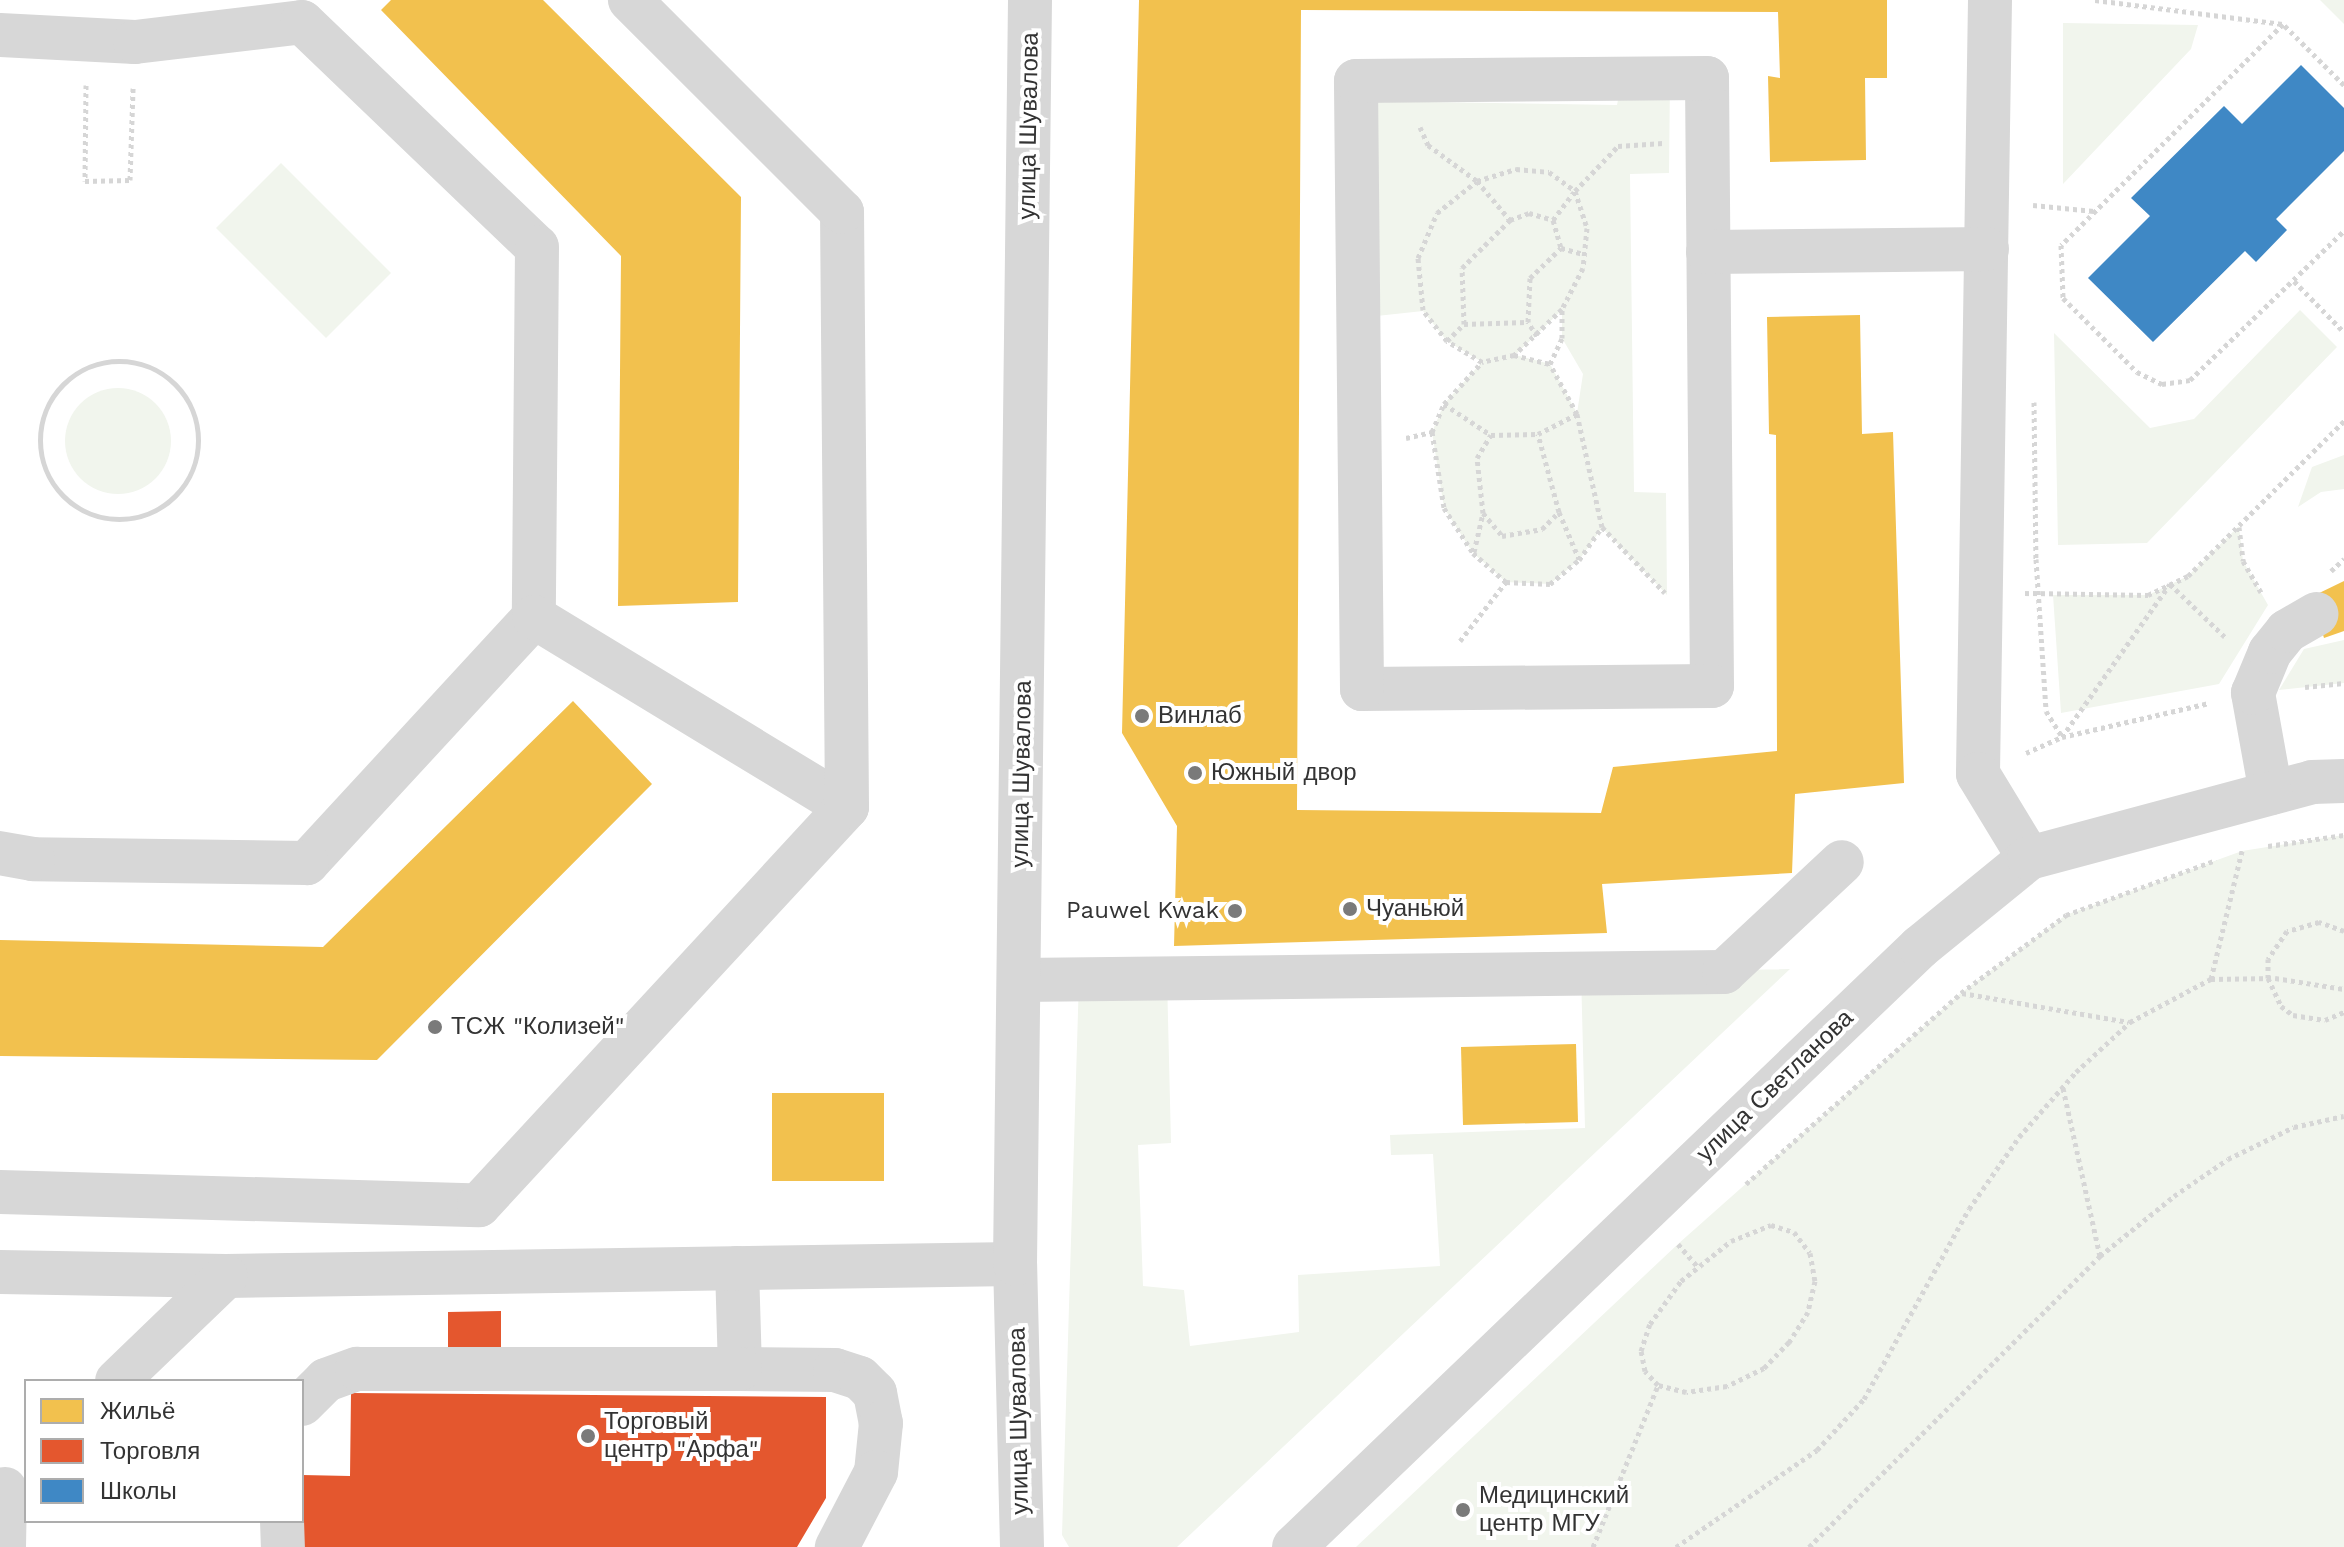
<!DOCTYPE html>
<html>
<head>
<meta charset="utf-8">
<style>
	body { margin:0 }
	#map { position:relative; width:2344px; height:1547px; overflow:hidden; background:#fff; font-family:"Work Sans",sans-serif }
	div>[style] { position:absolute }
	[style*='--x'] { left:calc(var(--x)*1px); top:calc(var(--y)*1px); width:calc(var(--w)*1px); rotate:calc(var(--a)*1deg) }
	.green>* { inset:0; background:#f1f5ed }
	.round { border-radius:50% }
	.homes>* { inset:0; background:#f2c14e }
	.shops>* { inset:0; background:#e4572e }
	.schools>* { inset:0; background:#3f88c5 }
	.path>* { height:5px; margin-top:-2.5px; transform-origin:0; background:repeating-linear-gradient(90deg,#d6d6d6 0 4px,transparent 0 8px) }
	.path>.ring { margin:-2.5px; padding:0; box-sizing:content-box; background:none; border:5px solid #d6d6d6; border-radius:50% }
	.minor>* { height:44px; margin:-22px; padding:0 22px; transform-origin:22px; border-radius:22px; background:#d7d7d7 }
	.dots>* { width:22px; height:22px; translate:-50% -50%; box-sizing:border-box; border:4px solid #fff; border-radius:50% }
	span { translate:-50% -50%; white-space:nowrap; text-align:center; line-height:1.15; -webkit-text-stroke:8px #fff; paint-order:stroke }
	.street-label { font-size:24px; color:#333 }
	.poi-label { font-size:24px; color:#333 }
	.left { translate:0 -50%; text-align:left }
	.right { translate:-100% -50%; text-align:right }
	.legend { position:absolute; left:24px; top:1379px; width:280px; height:144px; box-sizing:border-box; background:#fff; border:2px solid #adadad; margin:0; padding:10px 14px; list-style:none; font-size:24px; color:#333 }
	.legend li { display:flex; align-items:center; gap:16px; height:40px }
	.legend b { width:40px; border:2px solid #adadad }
</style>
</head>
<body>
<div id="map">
	<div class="green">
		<div style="clip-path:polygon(2320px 0,2344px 0,2344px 24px)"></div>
		<div style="clip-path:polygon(2063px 23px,2198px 25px,2191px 49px,2063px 184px)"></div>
		<div style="clip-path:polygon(evenodd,1622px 79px,1670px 79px,1669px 173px,1630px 174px,1634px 492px,1666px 493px,1667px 595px,1602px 528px,1579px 560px,1550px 584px,1506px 582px,1473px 553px,1444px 508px,1432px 432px,1444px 404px,1482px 362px,1447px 341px,1423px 311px,1358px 318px,1356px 101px,1617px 105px,1622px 79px,1562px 310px,1562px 338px,1583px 374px,1577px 413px,1550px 364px,1515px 355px,1562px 310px)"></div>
		<div style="clip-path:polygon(281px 163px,391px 273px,326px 338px,216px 228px)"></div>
		<div style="clip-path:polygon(2300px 310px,2337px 347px,2147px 543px,2058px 545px,2054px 333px,2150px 428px,2194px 419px)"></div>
		<div class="round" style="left:65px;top:388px;width:106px;height:106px"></div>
		<div style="clip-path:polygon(2344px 455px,2344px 489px,2321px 492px,2298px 507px,2312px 467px)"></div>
		<div style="clip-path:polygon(2239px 526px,2243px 561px,2268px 605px,2219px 684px,2061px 713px,2053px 595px,2148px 595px,2188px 576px)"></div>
		<div style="clip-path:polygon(2344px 640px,2344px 683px,2279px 690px,2304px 649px)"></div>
		<div style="clip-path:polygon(2344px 835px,2344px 1547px,1356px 1547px,1678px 1244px,1961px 993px,2066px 915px,2242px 851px)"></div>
		<div style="clip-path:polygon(1790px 969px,1177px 1547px,1069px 1547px,1062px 1535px,1079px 979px,1167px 977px,1171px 1143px,1138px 1145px,1143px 1286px,1184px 1290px,1190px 1346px,1299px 1332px,1298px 1275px,1440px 1266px,1433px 1154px,1391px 1155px,1390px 1135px,1585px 1128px,1581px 973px)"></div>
	</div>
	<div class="homes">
		<div style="clip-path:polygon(391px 0,543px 0,741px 197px,738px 602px,618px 606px,621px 256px,381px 10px)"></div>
		<div style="clip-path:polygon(1139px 0,1887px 0,1887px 78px,1865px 78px,1866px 160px,1770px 162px,1768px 76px,1780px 78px,1778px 12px,1301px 10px,1297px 810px,1601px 813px,1613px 767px,1777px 751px,1776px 435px,1769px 434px,1767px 317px,1860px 315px,1862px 434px,1893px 432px,1904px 783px,1795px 794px,1792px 873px,1602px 884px,1607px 933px,1174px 946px,1177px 826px,1122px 733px)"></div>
		<div style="clip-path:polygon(2344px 581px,2344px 631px,2324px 638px,2311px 597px)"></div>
		<div style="clip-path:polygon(573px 701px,652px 784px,377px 1060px,0 1056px,0 940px,323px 947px)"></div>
		<div style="clip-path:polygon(1576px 1044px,1578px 1122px,1463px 1125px,1461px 1047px)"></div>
		<div style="clip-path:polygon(772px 1093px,884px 1093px,884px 1181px,772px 1181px)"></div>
	</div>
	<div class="shops">
		<div style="clip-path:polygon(501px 1311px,501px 1348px,448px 1349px,448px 1312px)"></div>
		<div style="clip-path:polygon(351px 1393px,826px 1397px,826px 1498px,797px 1547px,302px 1547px,302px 1475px,350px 1476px)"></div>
	</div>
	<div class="schools">
		<div style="clip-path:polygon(2301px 65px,2344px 108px,2344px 151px,2276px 219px,2287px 230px,2256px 262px,2245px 251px,2153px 342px,2088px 278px,2150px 216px,2131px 198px,2224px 106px,2242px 124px)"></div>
	</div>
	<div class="path">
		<div style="--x:2095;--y:0;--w:189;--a:7.3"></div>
		<div style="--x:86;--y:85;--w:96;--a:90.6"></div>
		<div style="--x:85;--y:181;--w:45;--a:-1.3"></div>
		<div style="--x:130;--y:180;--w:92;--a:-88.1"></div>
		<div style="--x:2344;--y:85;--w:86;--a:-135"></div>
		<div style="--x:2283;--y:24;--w:313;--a:135.1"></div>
		<div style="--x:2061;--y:245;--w:53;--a:87.8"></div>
		<div style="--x:2063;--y:298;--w:105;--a:45"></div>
		<div style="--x:2137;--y:372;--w:28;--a:26"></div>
		<div style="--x:2162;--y:384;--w:28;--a:-8"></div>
		<div style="--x:2190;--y:380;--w:214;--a:-44.1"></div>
		<div style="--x:1420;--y:127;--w:20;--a:66"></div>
		<div style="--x:1428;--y:145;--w:61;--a:36.3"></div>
		<div style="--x:1477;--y:181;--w:51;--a:49.8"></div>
		<div style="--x:1510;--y:220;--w:20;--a:-20"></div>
		<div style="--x:1529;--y:213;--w:25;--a:16"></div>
		<div style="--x:1553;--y:220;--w:29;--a:74"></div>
		<div style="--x:1561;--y:248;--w:24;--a:15"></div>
		<div style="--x:1575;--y:191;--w:39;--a:72"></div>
		<div style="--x:1587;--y:228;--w:40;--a:95.7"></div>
		<div style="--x:1583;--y:268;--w:46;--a:117.1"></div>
		<div style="--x:1562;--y:309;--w:66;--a:136.2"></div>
		<div style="--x:1514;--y:355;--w:33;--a:168"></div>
		<div style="--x:1482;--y:362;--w:41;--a:-149"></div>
		<div style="--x:1447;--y:341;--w:39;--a:-128"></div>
		<div style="--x:1423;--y:310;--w:52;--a:-95.5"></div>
		<div style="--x:1418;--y:258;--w:49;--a:-67.1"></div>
		<div style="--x:1437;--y:213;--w:51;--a:-38.7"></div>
		<div style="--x:1477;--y:181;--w:41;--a:-17.1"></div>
		<div style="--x:1516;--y:169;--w:33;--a:5"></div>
		<div style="--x:1549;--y:172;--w:32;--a:36"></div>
		<div style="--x:1575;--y:191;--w:62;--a:-46.3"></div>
		<div style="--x:1618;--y:146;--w:45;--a:-3.8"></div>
		<div style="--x:2033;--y:205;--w:61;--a:5.6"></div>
		<div style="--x:1553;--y:220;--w:35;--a:-53"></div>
		<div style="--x:2294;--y:281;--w:71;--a:45.6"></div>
		<div style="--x:1464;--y:324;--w:64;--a:-1.8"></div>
		<div style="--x:1537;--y:336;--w:17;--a:-123"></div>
		<div style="--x:1528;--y:322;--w:44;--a:-87.4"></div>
		<div style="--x:1530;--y:278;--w:43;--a:-44.1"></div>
		<div style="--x:1447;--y:341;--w:24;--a:-45"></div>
		<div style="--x:1464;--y:324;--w:56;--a:-92"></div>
		<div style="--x:1462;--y:268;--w:68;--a:-45"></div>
		<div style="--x:1514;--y:355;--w:37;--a:14"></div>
		<div style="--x:1550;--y:364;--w:29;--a:-65"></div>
		<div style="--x:1562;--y:338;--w:28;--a:-90"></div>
		<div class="ring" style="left:40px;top:361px;width:153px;height:153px"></div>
		<div style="--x:2034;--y:402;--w:157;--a:89.3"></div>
		<div style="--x:2036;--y:559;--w:152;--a:86.2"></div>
		<div style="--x:2046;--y:711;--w:31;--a:58"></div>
		<div style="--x:2062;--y:737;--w:187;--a:-54.8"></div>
		<div style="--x:2170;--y:584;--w:76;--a:43.9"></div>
		<div style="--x:1444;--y:404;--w:56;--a:33.4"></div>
		<div style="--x:1491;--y:435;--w:47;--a:-1.2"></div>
		<div style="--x:1538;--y:434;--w:44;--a:-27.1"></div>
		<div style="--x:1432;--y:432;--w:77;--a:81"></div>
		<div style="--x:1444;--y:508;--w:54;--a:57.2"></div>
		<div style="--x:1473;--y:553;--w:44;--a:41.3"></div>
		<div style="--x:1506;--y:582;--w:44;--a:2.6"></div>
		<div style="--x:1550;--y:584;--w:38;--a:-40"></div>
		<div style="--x:1579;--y:560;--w:40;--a:-55.1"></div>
		<div style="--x:1602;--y:527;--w:116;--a:-102.5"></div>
		<div style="--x:1577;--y:414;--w:57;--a:-118.4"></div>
		<div style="--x:1406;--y:438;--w:27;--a:-13"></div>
		<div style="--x:1432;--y:432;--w:30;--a:-67"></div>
		<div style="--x:1444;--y:404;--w:57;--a:-47.9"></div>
		<div style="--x:1559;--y:512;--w:51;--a:66.9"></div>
		<div style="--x:1483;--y:513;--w:30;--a:50"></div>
		<div style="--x:1502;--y:536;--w:41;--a:-9.9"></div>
		<div style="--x:1542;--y:529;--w:24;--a:-45"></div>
		<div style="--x:1559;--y:512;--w:81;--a:-105.1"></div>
		<div style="--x:1602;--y:527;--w:91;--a:46.3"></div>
		<div style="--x:2239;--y:527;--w:34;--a:83"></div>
		<div style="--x:2243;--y:561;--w:36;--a:60"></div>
		<div style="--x:1474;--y:552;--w:40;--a:-77"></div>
		<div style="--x:1483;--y:513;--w:55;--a:-96.2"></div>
		<div style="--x:1477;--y:458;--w:27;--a:-59"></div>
		<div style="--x:2331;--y:571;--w:18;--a:-43"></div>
		<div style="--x:2025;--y:593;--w:123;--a:0.9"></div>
		<div style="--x:2148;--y:595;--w:44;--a:-25.4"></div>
		<div style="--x:2188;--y:576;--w:220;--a:-44.8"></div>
		<div style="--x:1460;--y:641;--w:75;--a:-52.1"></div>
		<div style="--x:2305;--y:687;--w:39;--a:-6"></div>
		<div style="--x:2026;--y:753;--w:39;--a:-24"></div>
		<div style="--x:2062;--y:737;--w:151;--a:-13"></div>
		<div style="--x:2268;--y:846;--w:77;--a:-8.2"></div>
		<div style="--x:2344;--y:931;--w:27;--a:-160"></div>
		<div style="--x:2319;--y:922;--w:33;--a:164"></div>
		<div style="--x:2287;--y:931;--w:34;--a:124"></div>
		<div style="--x:2268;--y:959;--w:19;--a:90"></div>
		<div style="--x:2268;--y:978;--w:31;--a:65"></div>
		<div style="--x:2281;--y:1006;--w:15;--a:37"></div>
		<div style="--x:2293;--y:1015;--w:32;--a:9"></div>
		<div style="--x:2325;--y:1020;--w:21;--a:-23"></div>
		<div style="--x:2211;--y:979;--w:132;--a:-76.4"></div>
		<div style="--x:1962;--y:993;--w:169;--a:9.9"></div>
		<div style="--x:2063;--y:1088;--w:172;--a:77.6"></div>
		<div style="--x:1746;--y:1184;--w:288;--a:-41.6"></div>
		<div style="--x:1961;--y:993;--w:131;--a:-36.6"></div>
		<div style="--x:2066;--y:915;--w:160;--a:-20.1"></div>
		<div style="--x:1771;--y:1225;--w:24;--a:17"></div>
		<div style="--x:1794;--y:1232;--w:26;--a:53"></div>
		<div style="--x:1810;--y:1253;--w:28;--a:80"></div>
		<div style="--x:1815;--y:1281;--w:32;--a:103"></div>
		<div style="--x:1808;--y:1312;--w:36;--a:122"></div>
		<div style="--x:1789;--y:1342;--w:36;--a:134"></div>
		<div style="--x:1764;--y:1368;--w:41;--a:154.1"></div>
		<div style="--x:1727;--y:1386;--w:41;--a:171.7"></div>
		<div style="--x:1686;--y:1392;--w:29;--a:-166"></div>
		<div style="--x:1658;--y:1385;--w:19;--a:-133"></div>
		<div style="--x:1645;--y:1371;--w:20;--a:-101"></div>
		<div style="--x:1641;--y:1351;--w:28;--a:-72"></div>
		<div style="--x:1650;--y:1324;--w:53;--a:-54.2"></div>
		<div style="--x:1681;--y:1281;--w:64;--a:-38.7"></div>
		<div style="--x:1731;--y:1241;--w:43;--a:-21.8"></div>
		<div style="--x:1678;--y:1244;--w:30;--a:49"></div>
		<div style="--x:1593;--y:1547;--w:175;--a:-68.1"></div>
		<div style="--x:1676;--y:1547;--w:171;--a:-34.5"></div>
		<div style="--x:1817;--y:1450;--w:69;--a:-47.3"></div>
		<div style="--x:1864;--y:1399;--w:217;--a:-61.1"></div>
		<div style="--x:1969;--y:1209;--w:88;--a:-55.2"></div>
		<div style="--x:2019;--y:1137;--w:86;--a:-48.8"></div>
		<div style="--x:2076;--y:1072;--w:74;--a:-42.8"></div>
		<div style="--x:2130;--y:1022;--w:92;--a:-28"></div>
		<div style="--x:2211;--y:979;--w:64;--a:-0.9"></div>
		<div style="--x:2275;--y:978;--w:70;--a:9.1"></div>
		<div style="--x:1809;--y:1547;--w:412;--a:-45"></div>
		<div style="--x:2100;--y:1256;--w:95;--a:-39"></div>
		<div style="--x:2174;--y:1196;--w:65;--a:-34.4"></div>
		<div style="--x:2228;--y:1159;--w:73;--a:-25.9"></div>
		<div style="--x:2294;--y:1127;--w:51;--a:-12.4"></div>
	</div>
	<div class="minor">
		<div style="--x:1990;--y:0;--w:774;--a:90.89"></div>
		<div style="--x:1978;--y:774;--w:98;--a:58.7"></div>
		<div style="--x:0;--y:35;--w:135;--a:3"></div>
		<div style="--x:135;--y:42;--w:168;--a:-6.8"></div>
		<div style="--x:302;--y:22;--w:325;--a:43.8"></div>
		<div style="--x:537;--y:247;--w:370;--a:90.5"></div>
		<div style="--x:534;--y:617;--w:335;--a:132.7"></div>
		<div style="--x:307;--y:863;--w:274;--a:-179.2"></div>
		<div style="--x:33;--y:859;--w:34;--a:-170"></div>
		<div style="--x:1707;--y:78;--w:608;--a:89.53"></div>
		<div style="--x:1712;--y:686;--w:350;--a:179.5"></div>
		<div style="--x:1362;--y:689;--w:608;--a:-90.57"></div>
		<div style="--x:1356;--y:81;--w:351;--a:-0.5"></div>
		<div style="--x:1708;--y:252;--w:279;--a:-0.6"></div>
		<div style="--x:534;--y:617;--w:366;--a:31.3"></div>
		<div style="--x:2271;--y:793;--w:102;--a:-100.2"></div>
		<div style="--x:2253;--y:693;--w:44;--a:-67.5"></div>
		<div style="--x:2270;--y:652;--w:27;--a:-51"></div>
		<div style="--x:2287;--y:631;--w:34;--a:-30"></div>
		<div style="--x:1019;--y:980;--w:705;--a:-0.65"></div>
		<div style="--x:1724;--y:972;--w:161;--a:-43"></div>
		<div style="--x:0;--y:1192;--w:479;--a:1.6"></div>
		<div style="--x:479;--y:1205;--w:542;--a:-47.24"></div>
		<div style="--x:847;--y:807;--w:595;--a:-90.48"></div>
		<div style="--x:842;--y:212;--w:300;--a:-135"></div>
		<div style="--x:737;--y:1268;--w:101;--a:88.3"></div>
		<div style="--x:740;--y:1369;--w:95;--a:0.6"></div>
		<div style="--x:835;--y:1370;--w:26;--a:18"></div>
		<div style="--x:860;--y:1378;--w:21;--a:45"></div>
		<div style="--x:875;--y:1393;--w:31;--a:79"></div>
		<div style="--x:881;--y:1423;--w:49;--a:95.8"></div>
		<div style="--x:876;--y:1472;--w:85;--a:117.5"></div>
		<div style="--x:0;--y:1272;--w:226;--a:1"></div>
		<div style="--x:226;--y:1276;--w:789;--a:-0.87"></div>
		<div style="--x:117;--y:1381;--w:151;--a:-43.9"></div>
		<div style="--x:302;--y:1404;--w:34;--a:-45"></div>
		<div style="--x:326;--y:1380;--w:33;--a:-20"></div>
		<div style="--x:357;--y:1369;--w:383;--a:0"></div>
		<div style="--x:282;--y:1521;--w:26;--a:88"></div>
		<div style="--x:4;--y:1547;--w:58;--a:-89"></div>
		<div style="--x:1022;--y:1547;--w:283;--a:-91.4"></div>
		<div style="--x:1015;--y:1264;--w:1264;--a:-89.32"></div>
		<div style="--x:1294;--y:1547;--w:867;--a:-43.79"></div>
		<div style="--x:1920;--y:947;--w:141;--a:-39.2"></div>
		<div style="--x:2029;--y:858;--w:293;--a:-15"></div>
		<div style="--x:2312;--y:782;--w:32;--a:-2"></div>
	</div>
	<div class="dots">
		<div style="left:1142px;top:716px;background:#7a7a7a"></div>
		<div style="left:1195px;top:773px;background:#7a7a7a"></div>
		<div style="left:1350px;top:909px;background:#7a7a7a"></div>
		<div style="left:1235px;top:911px;background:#7a7a7a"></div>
		<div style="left:435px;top:1027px;background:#7a7a7a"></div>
		<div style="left:588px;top:1436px;background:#7a7a7a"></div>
		<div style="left:1463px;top:1510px;background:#7a7a7a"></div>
	</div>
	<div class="street-label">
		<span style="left:1029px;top:126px;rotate:-89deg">улица Шувалова</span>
		<span style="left:1022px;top:774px;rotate:-89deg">улица Шувалова</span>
		<span style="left:1775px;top:1086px;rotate:-44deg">улица Светланова</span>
		<span style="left:1019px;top:1421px;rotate:-91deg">улица Шувалова</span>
	</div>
	<div class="poi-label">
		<span class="left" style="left:1158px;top:716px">Винлаб</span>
		<span class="left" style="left:1211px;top:773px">Южный двор</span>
		<span class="left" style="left:1366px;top:909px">Чуаньюй</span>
		<span class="right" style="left:1219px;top:911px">Pauwel Kwak</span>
		<span class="left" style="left:451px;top:1027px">ТСЖ "Колизей"</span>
		<span class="left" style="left:604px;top:1436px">Торговый<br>центр "Арфа"</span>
		<span class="left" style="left:1479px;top:1510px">Медицинский<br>центр МГУ</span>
	</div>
	<ul class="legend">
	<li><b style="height:22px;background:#f2c14e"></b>Жильё</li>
	<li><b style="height:22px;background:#e4572e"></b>Торговля</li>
	<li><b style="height:22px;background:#3f88c5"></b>Школы</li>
	</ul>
</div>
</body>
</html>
